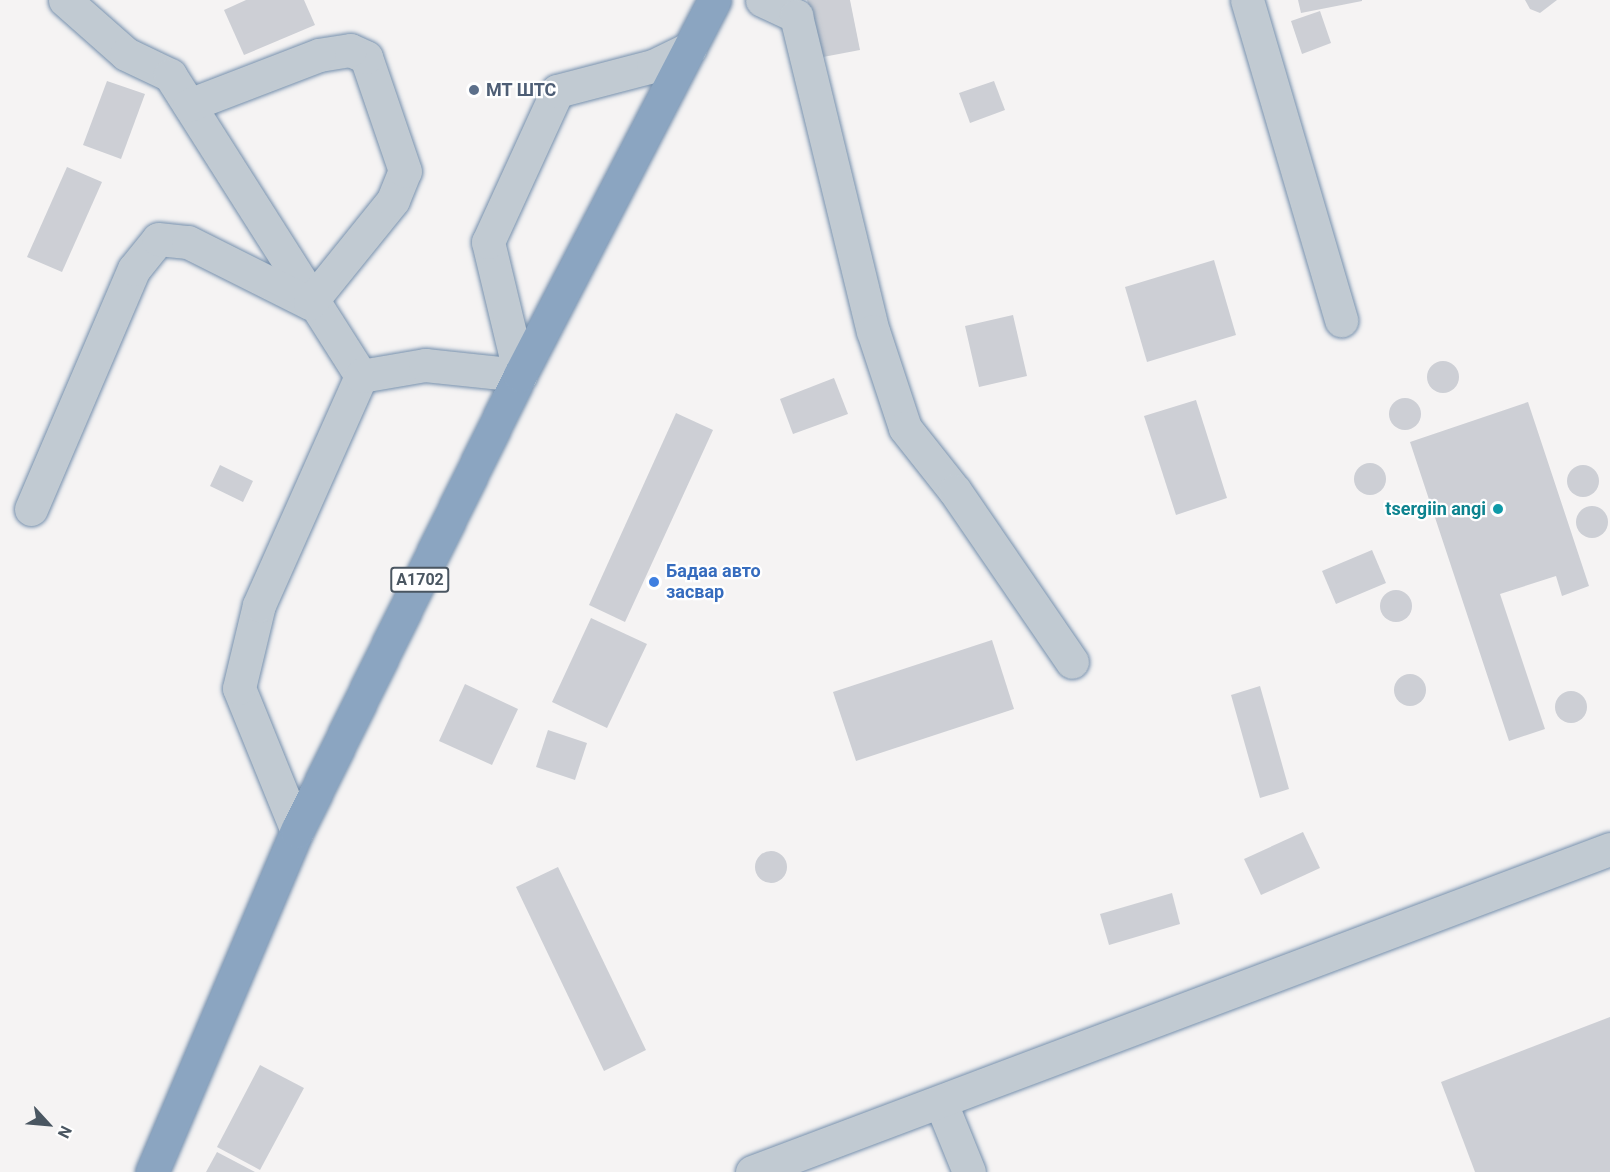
<!DOCTYPE html>
<html>
<head>
<meta charset="utf-8">
<style>
	body { margin:0 }
	#map { position:relative; width:1610px; height:1172px; overflow:hidden; background:#f5f3f3; font-family:Roboto,sans-serif }
	div>[style] { position:absolute }
	[style*='--x'] { left:calc(var(--x)*1px); top:calc(var(--y)*1px); width:calc(var(--w)*1px); rotate:calc(var(--a)*1deg) }
	.building>* { inset:0; background:#cdcfd5 }
	.round { border-radius:50% }
	.roads { filter:drop-shadow(0 0 2px #7690ad) drop-shadow(0 0 2px #7690ad) }
	.minor>* { height:33px; margin:-16.5px; padding:0 16.5px; transform-origin:16.5px; border-radius:16.5px; background:#c1cad2 }
	.highway>* { height:33px; margin:-16.5px; padding:0 16.5px; transform-origin:16.5px; border-radius:16.5px; background:#8ba5c1 }
	.dots>* { width:16px; height:16px; translate:-50% -50%; box-sizing:border-box; border:3px solid #fff; border-radius:50% }
	span { translate:-50% -50%; white-space:nowrap; text-align:center; line-height:1.15; -webkit-text-stroke:4.5px #fff; paint-order:stroke }
	.shield-label span { padding:2px 4px; background:#fff; border:2px solid; border-radius:4px; -webkit-text-stroke-width:0 }
	.shield-label { font-size:16px; color:#4a5661; font-weight:700 }
	.service-label { font-size:18px; color:#4e5e75; font-weight:700 }
	.left { translate:0 -50%; text-align:left }
	.culture-label { font-size:18px; color:#0d838f; font-weight:700 }
	.right { translate:-100% -50%; text-align:right }
	.shop-label { font-size:18px; color:#366cbe; font-weight:700 }
	.north { position:absolute; left:18px; top:1094px; width:60px; height:60px; -webkit-text-stroke:4px #fff; paint-order:stroke; rotate:116deg; font-size:16px; font-weight:700; line-height:24px; text-align:center; color:#4a5661 }
	.north::after { content:''; display:block; margin:auto; width:21px; height:27px; background:#4a5661; clip-path:polygon(50% 0,100% 100%,50% 72%,0 100%) }
</style>
</head>
<body>
<div id="map">
	<div class="building">
		<div style="clip-path:polygon(246px 0,304px 0,315px 25px,244px 55px,224px 10px)"></div>
		<div style="clip-path:polygon(807px 0,850px 0,860px 50px,823px 57px)"></div>
		<div style="clip-path:polygon(1298px 0,1362px 0,1362px 1px,1301px 13px)"></div>
		<div style="clip-path:polygon(1525px 0,1557px 0,1540px 13px,1530px 9px)"></div>
		<div style="clip-path:polygon(1320px 11px,1331px 43px,1302px 54px,1291px 21px)"></div>
		<div style="clip-path:polygon(107px 81px,145px 94px,121px 159px,83px 145px)"></div>
		<div style="clip-path:polygon(994px 81px,1005px 110px,970px 123px,959px 93px)"></div>
		<div style="clip-path:polygon(67px 167px,102px 182px,62px 272px,27px 257px)"></div>
		<div style="clip-path:polygon(1214px 260px,1236px 335px,1147px 362px,1125px 287px)"></div>
		<div style="clip-path:polygon(1013px 315px,1027px 376px,979px 387px,965px 326px)"></div>
		<div class="round" style="left:1427px;top:361px;width:32px;height:32px"></div>
		<div style="clip-path:polygon(834px 378px,848px 414px,793px 434px,780px 399px)"></div>
		<div class="round" style="left:1389px;top:398px;width:32px;height:32px"></div>
		<div style="clip-path:polygon(1196px 400px,1227px 498px,1176px 515px,1144px 416px)"></div>
		<div style="clip-path:polygon(1528px 402px,1589px 586px,1562px 596px,1556px 576px,1500px 594px,1545px 729px,1509px 741px,1410px 442px)"></div>
		<div style="clip-path:polygon(676px 413px,713px 430px,625px 622px,589px 605px)"></div>
		<div class="round" style="left:1354px;top:463px;width:32px;height:32px"></div>
		<div class="round" style="left:1567px;top:465px;width:32px;height:32px"></div>
		<div style="clip-path:polygon(220px 465px,253px 481px,243px 502px,210px 486px)"></div>
		<div class="round" style="left:1576px;top:506px;width:32px;height:32px"></div>
		<div style="clip-path:polygon(1372px 550px,1386px 583px,1336px 604px,1322px 571px)"></div>
		<div class="round" style="left:1380px;top:590px;width:32px;height:32px"></div>
		<div style="clip-path:polygon(591px 618px,647px 644px,607px 728px,552px 702px)"></div>
		<div style="clip-path:polygon(992px 640px,1014px 709px,856px 761px,833px 692px)"></div>
		<div class="round" style="left:1394px;top:674px;width:32px;height:32px"></div>
		<div style="clip-path:polygon(465px 684px,518px 709px,492px 765px,439px 741px)"></div>
		<div style="clip-path:polygon(1260px 686px,1289px 789px,1260px 798px,1231px 695px)"></div>
		<div class="round" style="left:1555px;top:691px;width:32px;height:32px"></div>
		<div style="clip-path:polygon(548px 730px,587px 743px,575px 780px,536px 767px)"></div>
		<div style="clip-path:polygon(1303px 832px,1320px 868px,1261px 895px,1244px 859px)"></div>
		<div class="round" style="left:755px;top:851px;width:32px;height:32px"></div>
		<div style="clip-path:polygon(558px 867px,646px 1050px,604px 1071px,516px 887px)"></div>
		<div style="clip-path:polygon(1172px 893px,1180px 924px,1109px 945px,1100px 914px)"></div>
		<div style="clip-path:polygon(1610px 1017px,1610px 1172px,1475px 1172px,1441px 1082px)"></div>
		<div style="clip-path:polygon(260px 1065px,304px 1088px,260px 1170px,217px 1147px)"></div>
		<div style="clip-path:polygon(217px 1152px,255px 1172px,206px 1172px)"></div>
	</div>
	<div class="roads">
		<div class="minor">
			<div style="--x:65;--y:0;--w:81;--a:41.5"></div>
			<div style="--x:126;--y:54;--w:49;--a:25.5"></div>
			<div style="--x:170;--y:75;--w:356;--a:57.6"></div>
			<div style="--x:762;--y:0;--w:38;--a:25"></div>
			<div style="--x:796;--y:16;--w:324;--a:76.3"></div>
			<div style="--x:873;--y:331;--w:102;--a:71.7"></div>
			<div style="--x:905;--y:428;--w:80;--a:51.6"></div>
			<div style="--x:955;--y:491;--w:207;--a:55.6"></div>
			<div style="--x:1247;--y:0;--w:334;--a:73.6"></div>
			<div style="--x:31;--y:509;--w:261;--a:-66.8"></div>
			<div style="--x:134;--y:269;--w:38;--a:-51"></div>
			<div style="--x:158;--y:239;--w:30;--a:6"></div>
			<div style="--x:188;--y:242;--w:136;--a:26.6"></div>
			<div style="--x:310;--y:303;--w:132;--a:-51.1"></div>
			<div style="--x:393;--y:200;--w:31;--a:-68"></div>
			<div style="--x:405;--y:171;--w:120;--a:-108.9"></div>
			<div style="--x:366;--y:57;--w:17;--a:-156"></div>
			<div style="--x:350;--y:50;--w:31;--a:171"></div>
			<div style="--x:319;--y:55;--w:139;--a:159"></div>
			<div style="--x:297;--y:831;--w:154;--a:-112.1"></div>
			<div style="--x:239;--y:688;--w:85;--a:-76.5"></div>
			<div style="--x:259;--y:605;--w:251;--a:-66"></div>
			<div style="--x:361;--y:376;--w:65;--a:-9.8"></div>
			<div style="--x:425;--y:365;--w:96;--a:6"></div>
			<div style="--x:520;--y:375;--w:137;--a:-103.5"></div>
			<div style="--x:488;--y:242;--w:166;--a:-65.4"></div>
			<div style="--x:557;--y:91;--w:99;--a:-14.6"></div>
			<div style="--x:653;--y:66;--w:41;--a:-25.9"></div>
			<div style="--x:941;--y:1103;--w:74;--a:67.9"></div>
			<div style="--x:752;--y:1172;--w:917;--a:-20.63"></div>
		</div>
		<div class="highway">
			<div style="--x:152;--y:1172;--w:371;--a:-67"></div>
			<div style="--x:297;--y:831;--w:508;--a:-63.94"></div>
			<div style="--x:520;--y:375;--w:422;--a:-62.6"></div>
		</div>
	</div>
	<div class="dots">
		<div style="left:474px;top:90px;background:#5c6f8a"></div>
		<div style="left:1498px;top:509px;background:#0f9aa8"></div>
		<div style="left:654px;top:582px;background:#3f7fe0"></div>
	</div>
	<div class="shield-label">
		<span style="left:420px;top:580px">A1702</span>
	</div>
	<div class="service-label">
		<span class="left" style="left:486px;top:90px">МТ ШТС</span>
	</div>
	<div class="culture-label">
		<span class="right" style="left:1486px;top:509px">tsergiin angi</span>
	</div>
	<div class="shop-label">
		<span class="left" style="left:666px;top:582px">Бадаа авто<br>засвар</span>
	</div>
	<div class="north">N</div>
</div>
</body>
</html>
